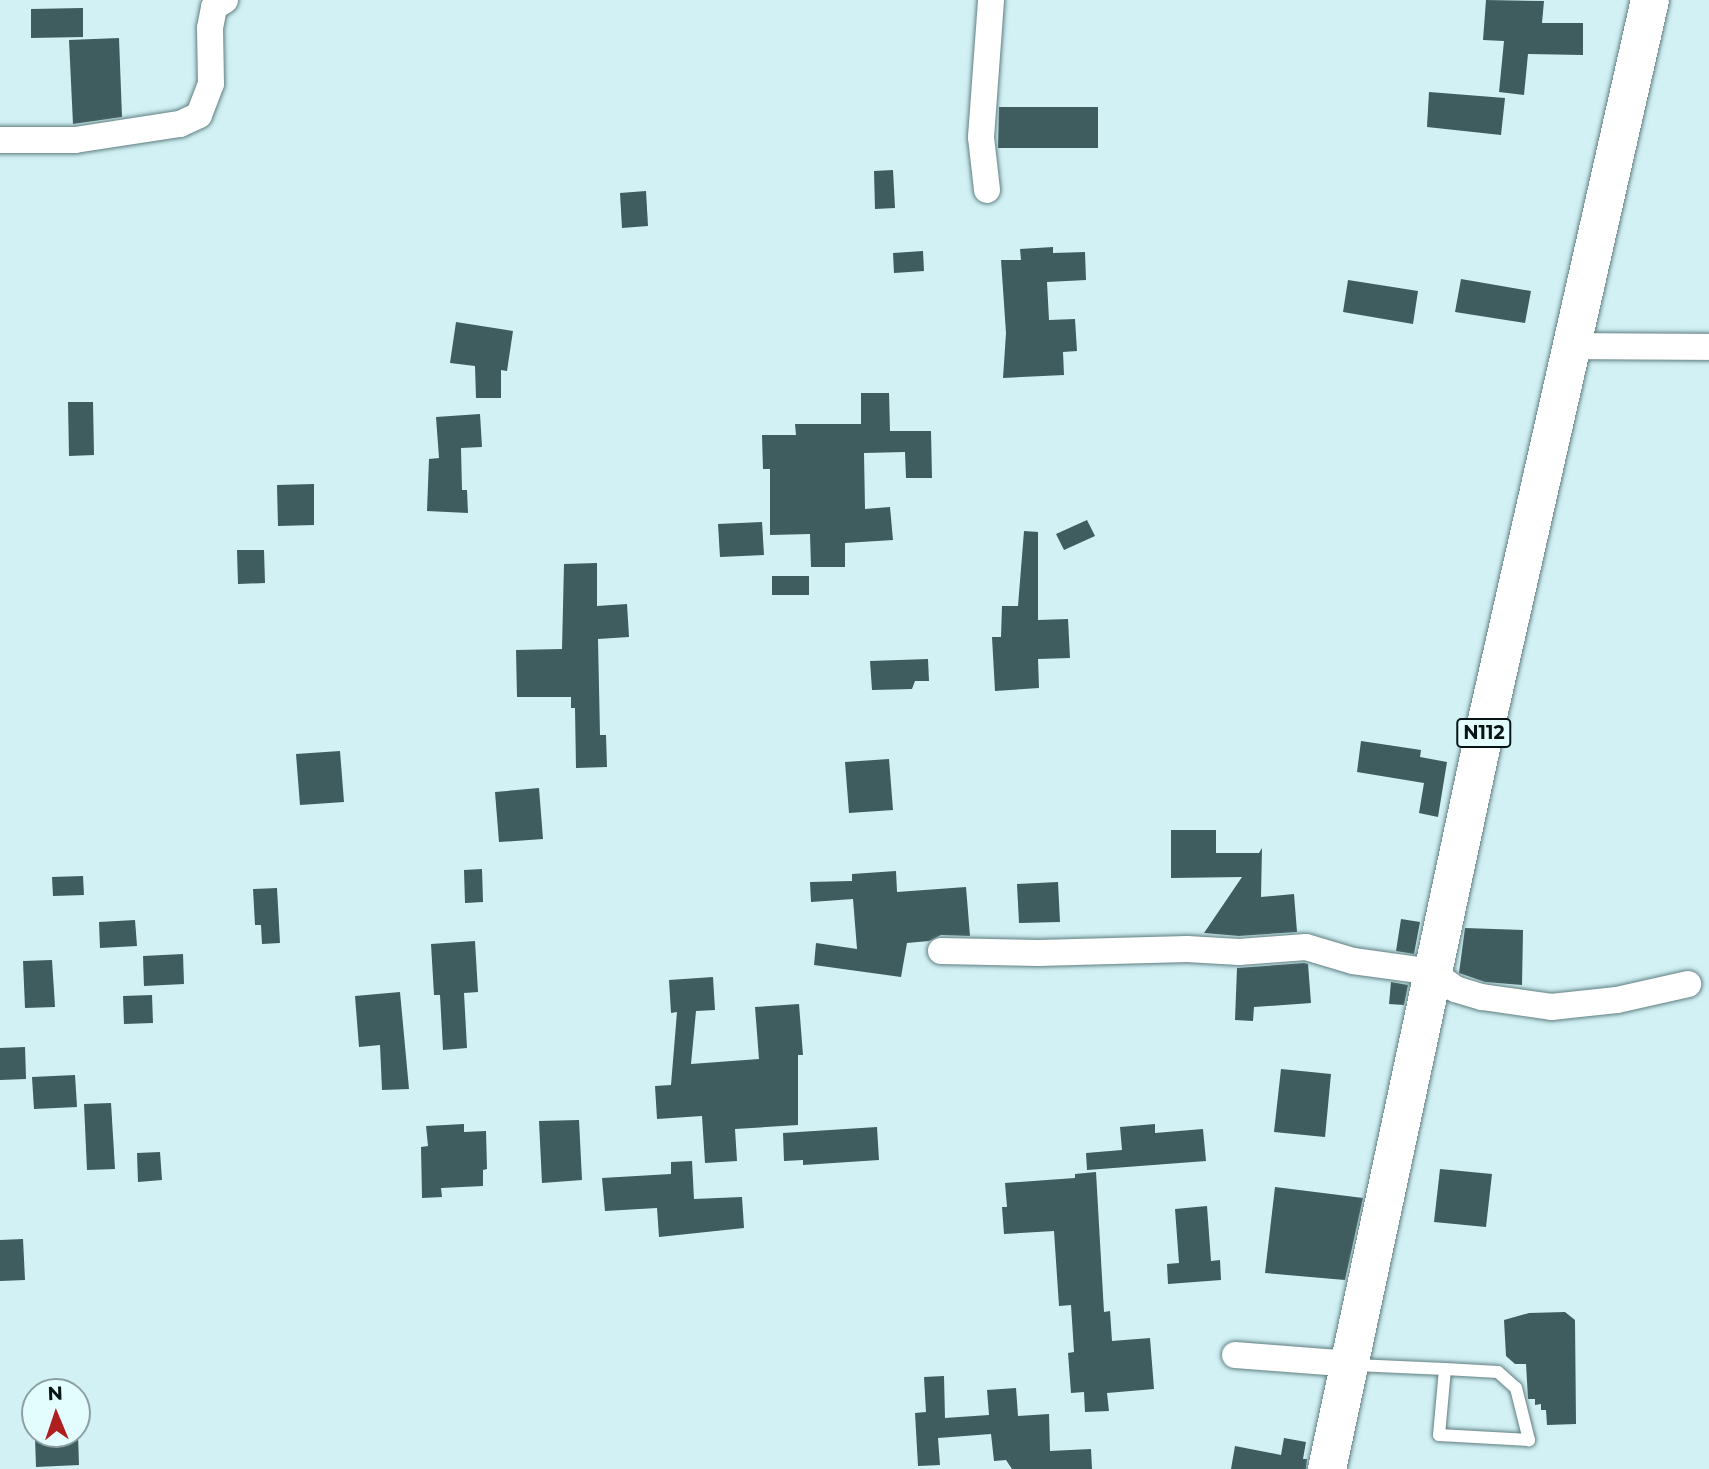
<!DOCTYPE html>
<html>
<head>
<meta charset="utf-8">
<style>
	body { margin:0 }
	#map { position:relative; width:1709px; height:1469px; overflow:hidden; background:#d1f1f4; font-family:Montserrat,sans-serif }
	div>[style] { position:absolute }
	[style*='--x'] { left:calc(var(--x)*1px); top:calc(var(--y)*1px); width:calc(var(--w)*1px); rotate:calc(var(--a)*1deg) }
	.building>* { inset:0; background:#3f5c5e }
	.roads { filter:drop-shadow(0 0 2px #607e80) drop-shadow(0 0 2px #607e80) }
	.service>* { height:12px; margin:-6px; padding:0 6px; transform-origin:6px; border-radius:6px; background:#fff }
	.minor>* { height:26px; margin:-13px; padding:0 13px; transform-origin:13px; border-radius:13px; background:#fff }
	.trunk>* { height:38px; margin:-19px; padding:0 19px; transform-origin:19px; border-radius:19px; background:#fff }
	span { translate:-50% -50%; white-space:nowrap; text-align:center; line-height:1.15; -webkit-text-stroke:7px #e3fdff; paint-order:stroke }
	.shield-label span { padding:2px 5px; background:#e3fdff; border:2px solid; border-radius:5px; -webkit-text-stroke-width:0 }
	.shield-label { font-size:19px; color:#091415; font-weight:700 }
	.north { position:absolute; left:21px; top:1378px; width:70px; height:70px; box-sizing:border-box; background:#e3fdff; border:2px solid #8ca0a1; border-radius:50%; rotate:358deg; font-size:19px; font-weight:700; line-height:28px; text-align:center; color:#091415 }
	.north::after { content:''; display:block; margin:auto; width:24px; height:32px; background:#b01f1f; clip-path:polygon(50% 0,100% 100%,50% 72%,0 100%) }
</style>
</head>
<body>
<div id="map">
	<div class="building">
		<div style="clip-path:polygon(1486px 0,1544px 1px,1542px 23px,1583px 23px,1583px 55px,1528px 54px,1524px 95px,1499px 92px,1504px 41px,1483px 40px)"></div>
		<div style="clip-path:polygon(83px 8px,83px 37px,31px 38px,31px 9px)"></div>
		<div style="clip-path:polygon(119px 38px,122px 117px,73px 124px,69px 40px)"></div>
		<div style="clip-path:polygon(1429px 92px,1505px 98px,1501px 135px,1427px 127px)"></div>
		<div style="clip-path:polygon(999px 107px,1098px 107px,1098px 148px,998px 148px)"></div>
		<div style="clip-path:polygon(893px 170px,895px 208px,875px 209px,874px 171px)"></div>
		<div style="clip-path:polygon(646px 191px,648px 226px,622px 228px,620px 193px)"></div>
		<div style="clip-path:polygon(1053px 247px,1053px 253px,1085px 252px,1086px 280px,1047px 282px,1049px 320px,1075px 319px,1077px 351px,1063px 352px,1064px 375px,1003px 378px,1006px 333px,1001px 260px,1021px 260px,1020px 249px)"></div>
		<div style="clip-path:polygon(923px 251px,924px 271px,894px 273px,893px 253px)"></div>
		<div style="clip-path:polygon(1461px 279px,1531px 291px,1525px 323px,1455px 312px)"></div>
		<div style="clip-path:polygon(1348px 280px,1418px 291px,1413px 324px,1343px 312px)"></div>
		<div style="clip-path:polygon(456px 322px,513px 331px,507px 371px,501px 370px,501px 398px,476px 398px,475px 366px,450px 363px)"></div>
		<div style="clip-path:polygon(861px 393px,889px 393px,890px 431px,931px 431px,932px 478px,906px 478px,905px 452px,864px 453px,865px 509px,890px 507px,893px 540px,845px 543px,845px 567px,811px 567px,810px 534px,770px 535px,770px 469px,763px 469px,762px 435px,796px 435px,795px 424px,861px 424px)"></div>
		<div style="clip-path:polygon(68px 402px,93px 402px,94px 455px,69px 456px)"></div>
		<div style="clip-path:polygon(480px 414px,482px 447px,461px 448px,462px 490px,467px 490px,468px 513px,427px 511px,429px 459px,439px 458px,436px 417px)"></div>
		<div style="clip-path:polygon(314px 484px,314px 525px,278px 526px,277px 485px)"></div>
		<div style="clip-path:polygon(1087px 520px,1095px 536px,1064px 550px,1056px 534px)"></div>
		<div style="clip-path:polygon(762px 522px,764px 555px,720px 557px,718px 524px)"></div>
		<div style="clip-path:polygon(1024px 531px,1038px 532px,1038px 620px,1068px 619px,1070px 658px,1038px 659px,1039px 688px,995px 691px,992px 637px,1001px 637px,1002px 606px,1018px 606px)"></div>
		<div style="clip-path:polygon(237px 550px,264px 550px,265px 583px,238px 584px)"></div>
		<div style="clip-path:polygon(597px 563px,597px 606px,627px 604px,629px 637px,598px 639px,600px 735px,606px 735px,607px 767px,576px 768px,575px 708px,571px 708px,571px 697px,517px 697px,516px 650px,562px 649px,564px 564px)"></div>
		<div style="clip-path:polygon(772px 576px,809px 576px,809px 595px,772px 595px)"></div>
		<div style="clip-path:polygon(928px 659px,929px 681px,915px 681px,912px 689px,872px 690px,870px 661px)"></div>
		<div style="clip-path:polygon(1361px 741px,1421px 750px,1420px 757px,1447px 762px,1438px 817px,1419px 813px,1424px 783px,1357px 772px)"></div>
		<div style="clip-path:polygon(340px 751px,344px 802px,300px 805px,296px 754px)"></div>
		<div style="clip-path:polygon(889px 759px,893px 810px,849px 813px,845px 762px)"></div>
		<div style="clip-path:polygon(539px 788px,543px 839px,499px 842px,495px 792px)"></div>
		<div style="clip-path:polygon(1171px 830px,1216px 830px,1216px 853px,1259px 853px,1262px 848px,1261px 897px,1294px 894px,1297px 932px,1239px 936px,1204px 933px,1242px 877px,1171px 878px)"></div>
		<div style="clip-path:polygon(482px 869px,483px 902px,465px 903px,464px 870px)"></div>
		<div style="clip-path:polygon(896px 871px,897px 892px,966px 887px,970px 936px,941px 935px,929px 941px,907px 943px,901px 977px,814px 965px,816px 943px,857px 949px,853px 899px,811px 902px,810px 882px,852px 881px,852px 874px)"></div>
		<div style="clip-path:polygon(83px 876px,84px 895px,53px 896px,52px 877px)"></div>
		<div style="clip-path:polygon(1058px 882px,1060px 922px,1019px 923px,1017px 884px)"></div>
		<div style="clip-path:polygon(277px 888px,280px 943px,262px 944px,261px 925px,255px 925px,253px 889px)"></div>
		<div style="clip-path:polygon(1401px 919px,1420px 922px,1414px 954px,1396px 951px)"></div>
		<div style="clip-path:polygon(135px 920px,137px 946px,100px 948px,99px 922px)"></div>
		<div style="clip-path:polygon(1465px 928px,1523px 930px,1522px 985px,1485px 982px,1459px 973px)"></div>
		<div style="clip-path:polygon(475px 941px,478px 992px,464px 993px,467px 1048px,443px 1050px,440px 995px,434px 995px,431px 944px)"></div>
		<div style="clip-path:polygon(183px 954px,184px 984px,144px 986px,143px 956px)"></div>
		<div style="clip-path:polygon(52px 960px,55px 1007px,25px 1008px,23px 961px)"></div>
		<div style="clip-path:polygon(1304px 963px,1308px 964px,1311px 1003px,1254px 1007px,1253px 1021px,1235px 1020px,1237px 968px)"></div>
		<div style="clip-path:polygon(713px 977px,715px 1010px,696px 1011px,691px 1064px,759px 1059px,755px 1007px,799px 1004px,803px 1055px,798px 1055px,798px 1125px,735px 1129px,737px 1161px,705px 1163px,702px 1116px,657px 1119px,655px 1086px,671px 1085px,677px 1012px,671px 1013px,669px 980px)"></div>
		<div style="clip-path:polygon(1391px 982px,1408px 985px,1404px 1005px,1389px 1004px)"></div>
		<div style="clip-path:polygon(400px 992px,409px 1089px,382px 1090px,380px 1045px,359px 1047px,355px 996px)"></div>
		<div style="clip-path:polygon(152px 995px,153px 1023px,124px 1024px,123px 996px)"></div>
		<div style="clip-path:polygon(25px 1047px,26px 1079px,0 1080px,0 1048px)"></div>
		<div style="clip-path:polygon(1281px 1069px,1331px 1074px,1325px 1137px,1274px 1132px)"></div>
		<div style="clip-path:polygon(75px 1075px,77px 1107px,34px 1109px,32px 1077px)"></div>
		<div style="clip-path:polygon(111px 1103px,115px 1169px,87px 1170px,84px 1104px)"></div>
		<div style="clip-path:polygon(579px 1120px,582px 1180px,542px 1183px,539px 1121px)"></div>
		<div style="clip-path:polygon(464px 1124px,464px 1132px,486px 1131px,487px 1169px,483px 1170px,483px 1186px,441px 1188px,442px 1197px,422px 1198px,421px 1147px,428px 1146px,426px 1126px)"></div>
		<div style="clip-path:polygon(1155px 1124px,1155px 1133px,1203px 1129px,1206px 1161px,1087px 1170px,1086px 1153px,1122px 1150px,1120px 1127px)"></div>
		<div style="clip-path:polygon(877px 1127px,879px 1160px,803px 1165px,803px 1160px,784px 1161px,783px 1133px)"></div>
		<div style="clip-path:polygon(160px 1152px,162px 1180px,138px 1182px,137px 1153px)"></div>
		<div style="clip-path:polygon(692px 1161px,694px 1199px,742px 1197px,744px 1228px,659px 1237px,657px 1208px,605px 1211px,602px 1178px,671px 1174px,671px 1162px)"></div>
		<div style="clip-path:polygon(1440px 1169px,1492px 1174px,1486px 1227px,1434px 1222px)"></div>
		<div style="clip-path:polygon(1096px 1172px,1104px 1312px,1110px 1311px,1112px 1341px,1150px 1338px,1154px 1389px,1107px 1393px,1109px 1411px,1085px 1412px,1084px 1392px,1071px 1393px,1068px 1353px,1074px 1352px,1071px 1305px,1059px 1306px,1054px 1231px,1004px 1234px,1002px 1207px,1007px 1207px,1005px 1183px,1075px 1178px,1075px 1174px)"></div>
		<div style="clip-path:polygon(1275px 1187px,1363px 1198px,1345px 1280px,1265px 1273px)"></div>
		<div style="clip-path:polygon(1207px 1206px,1211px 1261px,1220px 1260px,1221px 1280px,1168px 1284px,1167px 1264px,1179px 1263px,1175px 1209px)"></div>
		<div style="clip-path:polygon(23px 1239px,25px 1280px,0 1281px,0 1240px)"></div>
		<div style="clip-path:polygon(1565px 1312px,1575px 1320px,1576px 1424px,1547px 1425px,1546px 1410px,1541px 1410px,1541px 1404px,1535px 1405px,1535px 1399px,1528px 1399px,1526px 1364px,1515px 1364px,1506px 1356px,1504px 1320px,1529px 1313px)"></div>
		<div style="clip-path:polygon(944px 1376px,945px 1418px,989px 1415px,987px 1390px,1016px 1388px,1018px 1416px,1049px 1414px,1050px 1451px,1091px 1449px,1092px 1469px,1012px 1469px,1006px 1460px,994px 1461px,991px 1434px,938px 1438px,940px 1465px,918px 1466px,915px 1413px,926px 1412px,924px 1377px)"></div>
		<div style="clip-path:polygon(78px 1435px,79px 1465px,36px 1467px,35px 1437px)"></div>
		<div style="clip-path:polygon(1284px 1438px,1306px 1442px,1303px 1459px,1307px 1459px,1306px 1469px,1231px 1469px,1235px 1446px,1281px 1455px)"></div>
	</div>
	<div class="roads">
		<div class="service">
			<div style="--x:1355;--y:1365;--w:90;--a:2.5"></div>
			<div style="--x:1445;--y:1369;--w:53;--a:3.2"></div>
			<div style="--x:1498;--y:1372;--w:24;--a:42"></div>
			<div style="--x:1516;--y:1388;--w:54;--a:76"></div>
			<div style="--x:1529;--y:1440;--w:90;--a:-176.8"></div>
			<div style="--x:1439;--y:1435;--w:66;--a:-84.8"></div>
		</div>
		<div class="minor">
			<div style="--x:0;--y:140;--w:75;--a:0"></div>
			<div style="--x:75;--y:140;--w:106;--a:-8.7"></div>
			<div style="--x:180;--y:124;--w:21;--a:-25"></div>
			<div style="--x:199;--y:115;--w:33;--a:-69"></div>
			<div style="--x:211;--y:84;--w:56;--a:-91"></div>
			<div style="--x:210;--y:28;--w:21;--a:-79"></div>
			<div style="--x:214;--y:7;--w:13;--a:-32"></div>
			<div style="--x:987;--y:190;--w:53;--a:-96.5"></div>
			<div style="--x:981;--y:137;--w:137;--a:-85.8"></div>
			<div style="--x:1571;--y:346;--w:138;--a:0.4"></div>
			<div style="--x:941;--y:951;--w:97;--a:1.2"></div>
			<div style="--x:1038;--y:953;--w:149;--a:-1.5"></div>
			<div style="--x:1187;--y:949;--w:52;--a:3.3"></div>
			<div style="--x:1239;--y:952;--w:67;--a:-4.3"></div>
			<div style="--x:1306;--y:947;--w:49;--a:16.6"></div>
			<div style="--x:1353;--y:961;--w:80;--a:7.9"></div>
			<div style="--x:1432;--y:972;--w:29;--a:36"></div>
			<div style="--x:1455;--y:989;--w:28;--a:17"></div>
			<div style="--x:1482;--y:997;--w:70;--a:8.2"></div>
			<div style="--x:1551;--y:1007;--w:66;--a:-6.1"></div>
			<div style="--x:1617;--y:1000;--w:73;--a:-12.7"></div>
			<div style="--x:1235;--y:1355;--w:116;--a:4.4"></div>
		</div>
		<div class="trunk">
			<div style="--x:1327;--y:1469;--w:747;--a:-77.95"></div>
			<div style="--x:1483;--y:738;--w:757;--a:-77.25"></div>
		</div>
	</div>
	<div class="shield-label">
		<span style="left:1484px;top:733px">N112</span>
	</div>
	<div class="north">N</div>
</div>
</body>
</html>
